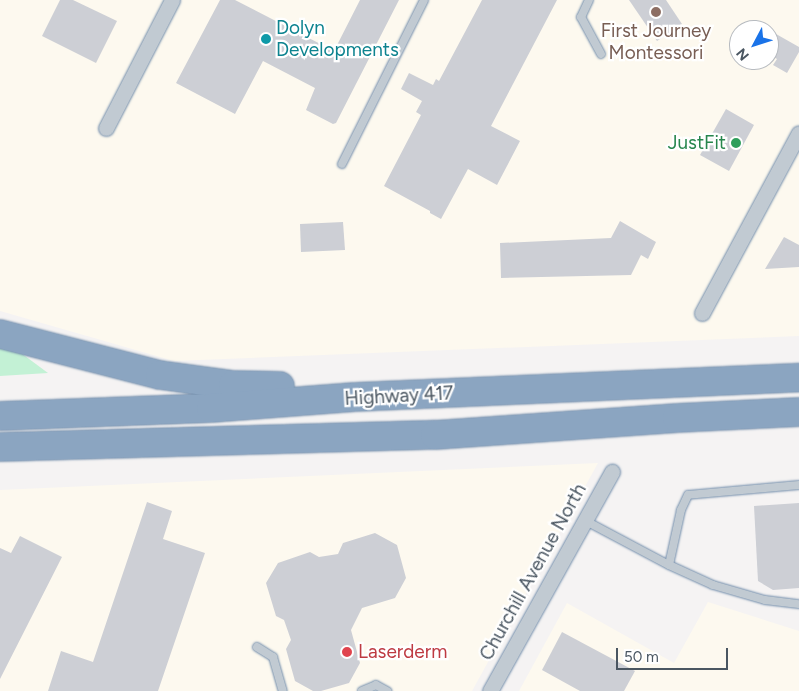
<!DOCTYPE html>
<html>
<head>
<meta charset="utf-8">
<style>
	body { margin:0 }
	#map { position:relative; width:799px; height:691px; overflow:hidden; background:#f5f3f3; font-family:Figtree,sans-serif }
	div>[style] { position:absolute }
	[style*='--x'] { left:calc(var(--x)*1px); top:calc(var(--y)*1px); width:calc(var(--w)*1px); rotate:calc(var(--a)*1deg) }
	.commercial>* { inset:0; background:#fdf9ef }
	.green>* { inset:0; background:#c3f1d5 }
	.building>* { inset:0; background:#cdcfd5 }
	.roads { filter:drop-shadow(0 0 1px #7690ad) drop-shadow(0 0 1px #7690ad) }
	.lane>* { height:8px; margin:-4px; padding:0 4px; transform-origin:4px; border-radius:4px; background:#c1cad2 }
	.street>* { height:15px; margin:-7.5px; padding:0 7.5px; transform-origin:7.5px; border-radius:7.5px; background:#c1cad2 }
	.highway>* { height:28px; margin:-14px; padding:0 14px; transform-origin:14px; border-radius:14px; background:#8ba5c1 }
	.dots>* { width:14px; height:14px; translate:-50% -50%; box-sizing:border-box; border:2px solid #fff; border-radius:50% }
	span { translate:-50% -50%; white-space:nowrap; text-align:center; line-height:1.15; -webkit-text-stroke:4.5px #fff; paint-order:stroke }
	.culture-label { font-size:19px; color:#0d838f }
	.left { translate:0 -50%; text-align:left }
	.education-label { font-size:19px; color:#785e54 }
	.leisure-label { font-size:19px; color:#27864d }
	.right { translate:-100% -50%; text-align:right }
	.street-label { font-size:19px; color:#4a5661 }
	.health-label { font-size:19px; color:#be3a42 }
	.north { position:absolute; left:729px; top:20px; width:50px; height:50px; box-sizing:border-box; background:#fff; border:1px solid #b7bbc0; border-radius:50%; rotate:230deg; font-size:14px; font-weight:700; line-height:20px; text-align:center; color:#4a5661 }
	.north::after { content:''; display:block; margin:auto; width:18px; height:22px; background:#1a73e8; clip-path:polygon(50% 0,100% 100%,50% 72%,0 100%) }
	.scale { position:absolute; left:616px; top:648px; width:112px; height:22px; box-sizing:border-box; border:2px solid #4a5661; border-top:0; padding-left:6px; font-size:15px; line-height:18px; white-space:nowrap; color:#4a5661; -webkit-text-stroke:4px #fff; paint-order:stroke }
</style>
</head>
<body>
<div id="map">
	<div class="commercial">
		<div style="clip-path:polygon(evenodd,0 0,799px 0,799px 336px,174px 361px,0 311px,0 0,739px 30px,769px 30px,769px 60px,739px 60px,739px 30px)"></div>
		<div style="clip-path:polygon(598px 463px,472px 691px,0 691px,0 490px)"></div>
		<div style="clip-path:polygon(708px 602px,799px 631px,799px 691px,519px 691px,567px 603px,674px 663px)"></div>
	</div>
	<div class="green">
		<div style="clip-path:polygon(0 346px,21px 353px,48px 373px,0 376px)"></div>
	</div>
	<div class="building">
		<div style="clip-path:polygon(60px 0,73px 0,117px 21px,96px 63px,42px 36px)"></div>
		<div style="clip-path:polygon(220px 0,235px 0,334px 51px,360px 0,399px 0,336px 123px,333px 124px,306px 110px,315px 88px,263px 61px,235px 114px,176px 83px)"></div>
		<div style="clip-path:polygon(482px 0,557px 0,491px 126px,520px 141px,497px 185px,468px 169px,441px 219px,430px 213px,430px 211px,384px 186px,421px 115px,416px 112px,422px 101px,401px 89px,409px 73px,433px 85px,436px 79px,439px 81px)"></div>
		<div style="clip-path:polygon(629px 0,666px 0,682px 24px,657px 41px)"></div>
		<div style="clip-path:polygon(769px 30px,799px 47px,799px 52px,787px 73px,773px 65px,777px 59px,769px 54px)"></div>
		<div style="clip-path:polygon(726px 109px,754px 125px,729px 171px,700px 155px)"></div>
		<div style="clip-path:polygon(620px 221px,656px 242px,648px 259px,641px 255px,631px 275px,501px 278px,500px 243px,611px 238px)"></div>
		<div style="clip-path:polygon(343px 222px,345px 250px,301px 252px,300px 224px)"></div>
		<div style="clip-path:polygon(784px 237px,799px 245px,799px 267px,765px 269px)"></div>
		<div style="clip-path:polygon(147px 502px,172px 511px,163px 539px,205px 553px,158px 691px,48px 691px,61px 651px,93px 662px)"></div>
		<div style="clip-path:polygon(799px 503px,799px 588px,773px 590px,758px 581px,754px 506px)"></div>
		<div style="clip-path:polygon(375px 533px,397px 545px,406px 578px,395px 598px,362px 608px,351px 630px,360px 663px,349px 683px,321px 691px,313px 691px,295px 681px,286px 649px,291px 640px,284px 620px,276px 616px,266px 583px,278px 563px,310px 552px,319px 557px,338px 554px,343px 543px)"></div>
		<div style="clip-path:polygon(20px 536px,62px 557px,0 679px,0 548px,11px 553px)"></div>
		<div style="clip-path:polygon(562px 632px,635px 671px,624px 691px,580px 691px,542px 670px)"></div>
	</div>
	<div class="roads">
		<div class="lane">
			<div style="--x:589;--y:0;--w:19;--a:115"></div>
			<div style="--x:581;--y:17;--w:42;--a:61.6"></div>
			<div style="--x:342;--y:164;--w:183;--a:-63.4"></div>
			<div style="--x:799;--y:485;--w:111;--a:174.9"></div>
			<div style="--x:688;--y:495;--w:17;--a:115"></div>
			<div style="--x:681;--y:510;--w:56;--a:102.3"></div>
			<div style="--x:669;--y:565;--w:48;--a:24.4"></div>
			<div style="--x:713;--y:585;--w:54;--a:16.1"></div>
			<div style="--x:765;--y:600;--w:34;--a:7"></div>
			<div style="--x:584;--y:520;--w:96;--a:27.9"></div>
			<div style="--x:257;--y:647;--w:19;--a:32"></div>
			<div style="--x:273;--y:657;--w:35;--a:74"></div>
			<div style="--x:362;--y:691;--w:15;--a:-23"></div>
			<div style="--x:376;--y:685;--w:13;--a:29"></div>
		</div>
		<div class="street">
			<div style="--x:106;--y:128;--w:144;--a:-62.7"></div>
			<div style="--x:702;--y:313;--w:204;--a:-61.7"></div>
			<div style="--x:490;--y:691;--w:251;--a:-60.9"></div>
		</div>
		<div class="highway">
			<div style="--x:0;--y:334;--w:165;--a:14.4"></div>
			<div style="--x:160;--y:375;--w:74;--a:7.8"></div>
			<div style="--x:233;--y:385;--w:47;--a:1.2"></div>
			<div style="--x:0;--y:416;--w:211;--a:-2.2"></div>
			<div style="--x:211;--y:408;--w:144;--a:-4.4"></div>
			<div style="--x:355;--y:397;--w:444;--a:-2.5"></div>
			<div style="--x:0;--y:447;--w:435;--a:-1.6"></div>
			<div style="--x:435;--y:435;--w:243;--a:-4"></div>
			<div style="--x:677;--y:418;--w:122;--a:-2.8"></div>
		</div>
	</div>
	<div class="dots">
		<div style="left:656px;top:12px;background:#8d6e63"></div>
		<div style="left:266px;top:39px;background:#0f9aa8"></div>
		<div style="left:736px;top:143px;background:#2e9e5b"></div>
		<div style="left:347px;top:652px;background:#e0444e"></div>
	</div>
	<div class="culture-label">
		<span class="left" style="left:276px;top:39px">Dolyn<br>Developments</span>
	</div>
	<div class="education-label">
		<span style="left:656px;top:42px">First Journey<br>Montessori</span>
	</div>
	<div class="leisure-label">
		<span class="right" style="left:726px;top:143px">JustFit</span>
	</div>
	<div class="street-label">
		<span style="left:399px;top:396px;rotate:-3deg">Highway 417</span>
		<span style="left:533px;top:572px;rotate:-61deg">Churchill Avenue North</span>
	</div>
	<div class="health-label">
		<span class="left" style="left:358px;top:652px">Laserderm</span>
	</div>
	<div class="north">N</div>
	<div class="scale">50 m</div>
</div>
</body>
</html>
